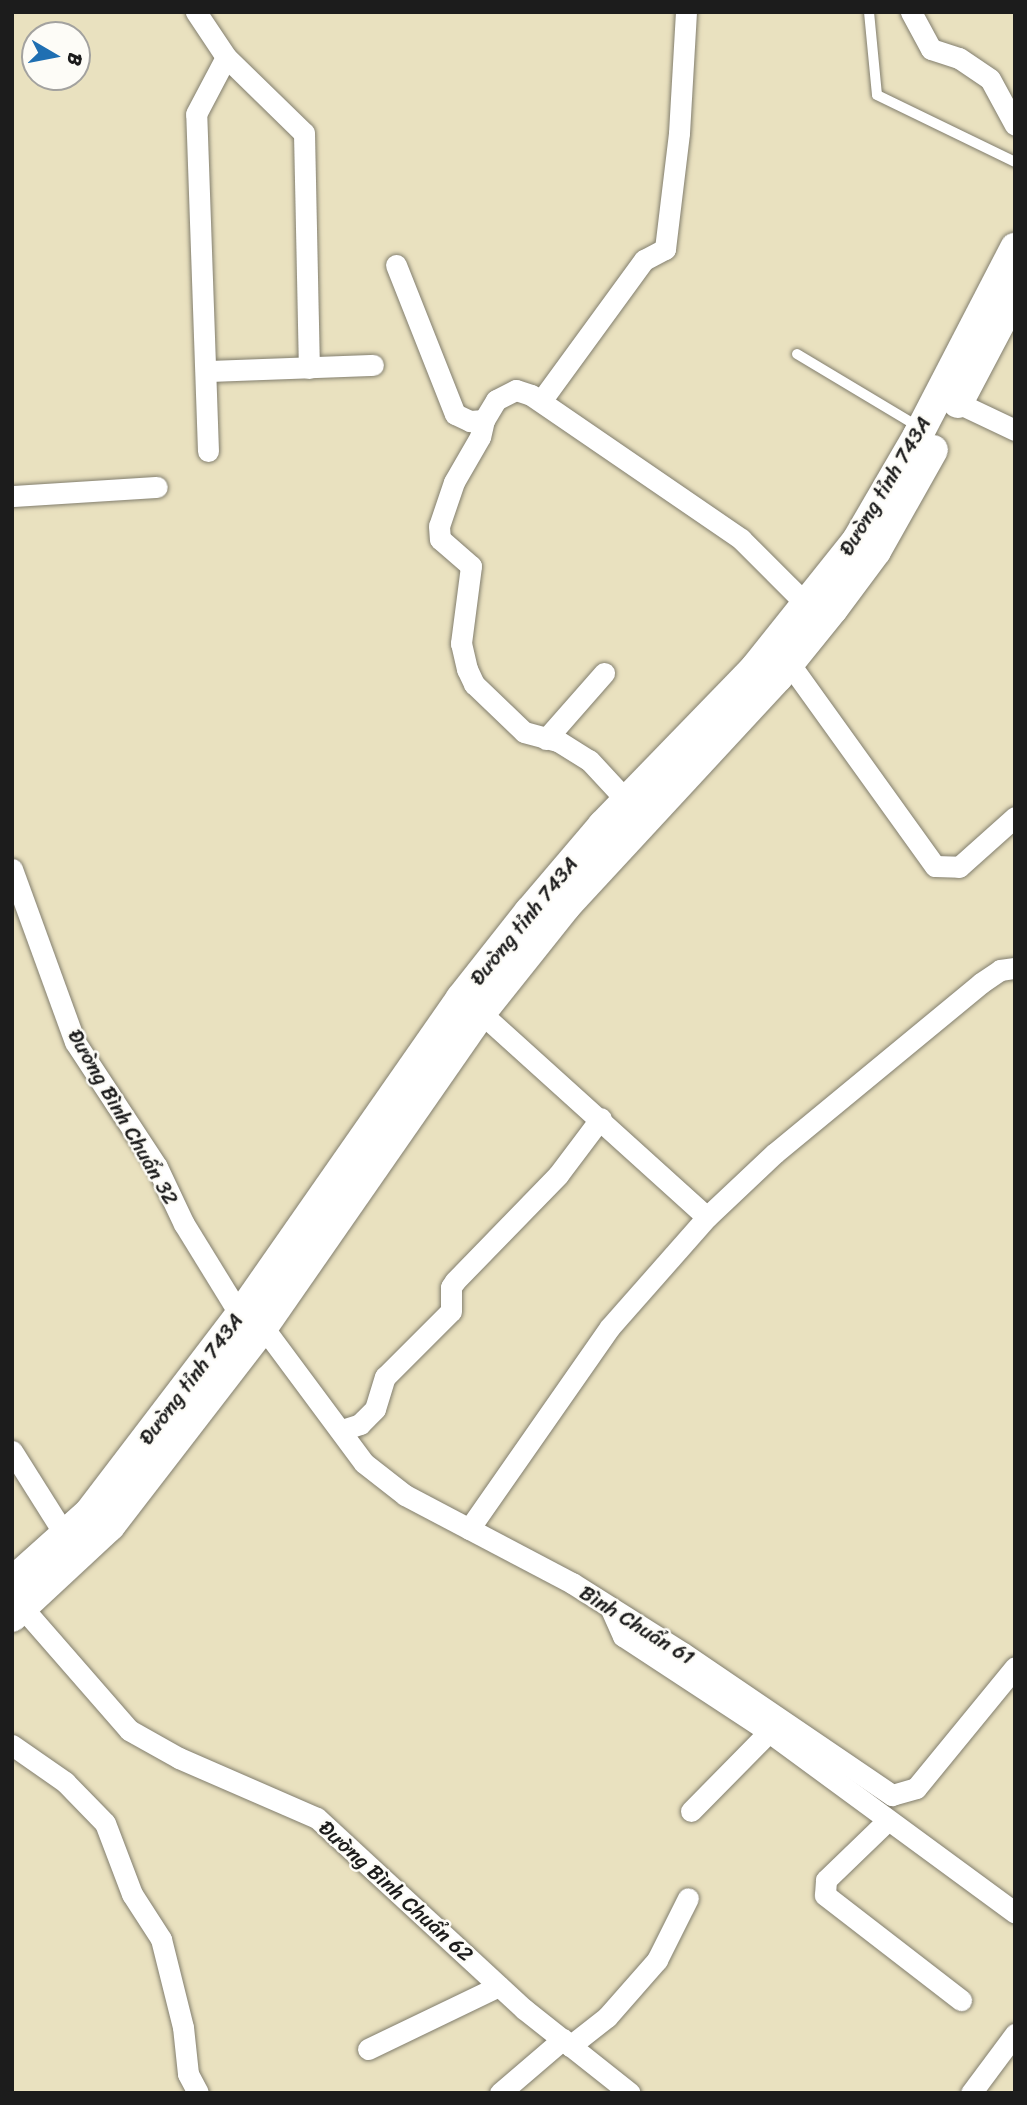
<!DOCTYPE html>
<html>
<head>
<meta charset="utf-8">
<style>
	body { margin:0 }
	#map { position:relative; width:1027px; height:2105px; overflow:hidden; background:#e9e1bf; font-family:Sriracha,sans-serif }
	div>[style] { position:absolute }
	[style*='--x'] { left:calc(var(--x)*1px); top:calc(var(--y)*1px); width:calc(var(--w)*1px); rotate:calc(var(--a)*1deg) }
	.roads { filter:drop-shadow(0 0 2px #827e6e) drop-shadow(0 0 2px #827e6e) }
	.lane>* { height:10px; margin:-5px; padding:0 5px; transform-origin:5px; border-radius:5px; background:#fff }
	.street>* { height:21px; margin:-10.5px; padding:0 10.5px; transform-origin:10.5px; border-radius:10.5px; background:#fff }
	.secondary>* { height:30px; margin:-15px; padding:0 15px; transform-origin:15px; border-radius:15px; background:#fff }
	span { translate:-50% -50%; white-space:nowrap; text-align:center; line-height:1.15; -webkit-text-stroke:5px #fdfcf7; paint-order:stroke }
	.street-label { font-size:21px; color:#1c1c1c }
	.frame { position:absolute; inset:0; border:14px solid #1c1c1c; pointer-events:none }
	.north { position:absolute; left:21px; top:21px; width:70px; height:70px; box-sizing:border-box; background:#fdfcf7; border:2px solid #a3a29f; border-radius:50%; rotate:100deg; font-size:19px; font-weight:700; line-height:28px; text-align:center; color:#1c1c1c }
	.north::after { content:''; display:block; margin:auto; width:24px; height:32px; background:#1f6fb2; clip-path:polygon(50% 0,100% 100%,50% 72%,0 100%) }
</style>
</head>
<body>
<div id="map">
	<div class="roads">
		<div class="lane">
			<div style="--x:869;--y:12;--w:83;--a:84.5"></div>
			<div style="--x:877;--y:95;--w:153;--a:25.9"></div>
			<div style="--x:797;--y:354;--w:142;--a:30.9"></div>
		</div>
		<div class="street">
			<div style="--x:196;--y:12;--w:54;--a:56.3"></div>
			<div style="--x:226;--y:57;--w:109;--a:44.3"></div>
			<div style="--x:304;--y:133;--w:235;--a:88.8"></div>
			<div style="--x:911;--y:12;--w:42;--a:61.6"></div>
			<div style="--x:931;--y:49;--w:29;--a:18"></div>
			<div style="--x:959;--y:58;--w:37;--a:34"></div>
			<div style="--x:990;--y:79;--w:52;--a:61.5"></div>
			<div style="--x:396;--y:265;--w:160;--a:68.4"></div>
			<div style="--x:455;--y:414;--w:17;--a:25"></div>
			<div style="--x:470;--y:421;--w:14;--a:-4"></div>
			<div style="--x:484;--y:420;--w:23;--a:-59"></div>
			<div style="--x:496;--y:400;--w:22;--a:-27"></div>
			<div style="--x:516;--y:390;--w:16;--a:18"></div>
			<div style="--x:531;--y:395;--w:255;--a:34.4"></div>
			<div style="--x:741;--y:539;--w:92;--a:45"></div>
			<div style="--x:206;--y:371;--w:167;--a:-2.1"></div>
			<div style="--x:541;--y:401;--w:175;--a:-53.9"></div>
			<div style="--x:644;--y:260;--w:24;--a:-28"></div>
			<div style="--x:665;--y:249;--w:117;--a:-83.1"></div>
			<div style="--x:679;--y:133;--w:121;--a:-86.7"></div>
			<div style="--x:958;--y:403;--w:63;--a:25.3"></div>
			<div style="--x:484;--y:420;--w:17;--a:103"></div>
			<div style="--x:480;--y:437;--w:52;--a:120"></div>
			<div style="--x:454;--y:482;--w:46;--a:108.8"></div>
			<div style="--x:439;--y:526;--w:13;--a:86"></div>
			<div style="--x:440;--y:539;--w:41;--a:41.1"></div>
			<div style="--x:471;--y:566;--w:78;--a:97.4"></div>
			<div style="--x:461;--y:643;--w:27;--a:77"></div>
			<div style="--x:467;--y:669;--w:17;--a:65"></div>
			<div style="--x:474;--y:684;--w:69;--a:43.8"></div>
			<div style="--x:524;--y:732;--w:35;--a:15"></div>
			<div style="--x:558;--y:741;--w:36;--a:32"></div>
			<div style="--x:589;--y:760;--w:54;--a:47.2"></div>
			<div style="--x:208;--y:451;--w:337;--a:-92"></div>
			<div style="--x:196;--y:114;--w:64;--a:-62.2"></div>
			<div style="--x:12;--y:496;--w:145;--a:-3.6"></div>
			<div style="--x:789;--y:663;--w:250;--a:54.3"></div>
			<div style="--x:935;--y:866;--w:24;--a:2"></div>
			<div style="--x:959;--y:867;--w:75;--a:-41.8"></div>
			<div style="--x:546;--y:739;--w:88;--a:-48.7"></div>
			<div style="--x:12;--y:869;--w:184;--a:70"></div>
			<div style="--x:75;--y:1042;--w:149;--a:56.7"></div>
			<div style="--x:157;--y:1167;--w:63;--a:64.7"></div>
			<div style="--x:184;--y:1224;--w:107;--a:58.4"></div>
			<div style="--x:481;--y:1013;--w:304;--a:42.1"></div>
			<div style="--x:707;--y:1217;--w:93;--a:-43.3"></div>
			<div style="--x:775;--y:1153;--w:267;--a:-39.5"></div>
			<div style="--x:981;--y:983;--w:23;--a:-34"></div>
			<div style="--x:1000;--y:970;--w:15;--a:-8"></div>
			<div style="--x:263;--y:1327;--w:169;--a:53.4"></div>
			<div style="--x:364;--y:1463;--w:52;--a:38"></div>
			<div style="--x:405;--y:1495;--w:189;--a:27.8"></div>
			<div style="--x:572;--y:1583;--w:131;--a:32.2"></div>
			<div style="--x:683;--y:1653;--w:253;--a:34.2"></div>
			<div style="--x:892;--y:1795;--w:25;--a:-16"></div>
			<div style="--x:916;--y:1788;--w:156;--a:-50.7"></div>
			<div style="--x:342;--y:1430;--w:19;--a:-18"></div>
			<div style="--x:360;--y:1424;--w:21;--a:-45"></div>
			<div style="--x:375;--y:1409;--w:34;--a:-73"></div>
			<div style="--x:385;--y:1377;--w:93;--a:-45"></div>
			<div style="--x:451;--y:1311;--w:24;--a:-90"></div>
			<div style="--x:451;--y:1287;--w:7;--a:-56"></div>
			<div style="--x:455;--y:1281;--w:148;--a:-45.8"></div>
			<div style="--x:558;--y:1175;--w:71;--a:-53"></div>
			<div style="--x:12;--y:1451;--w:99;--a:57.8"></div>
			<div style="--x:469;--y:1529;--w:246;--a:-55.1"></div>
			<div style="--x:610;--y:1327;--w:147;--a:-48.6"></div>
			<div style="--x:14;--y:1598;--w:175;--a:48.9"></div>
			<div style="--x:129;--y:1730;--w:57;--a:29.2"></div>
			<div style="--x:179;--y:1758;--w:150;--a:23.5"></div>
			<div style="--x:317;--y:1818;--w:282;--a:42.7"></div>
			<div style="--x:524;--y:2009;--w:135;--a:38.4"></div>
			<div style="--x:610;--y:1607;--w:32;--a:66"></div>
			<div style="--x:623;--y:1636;--w:175;--a:33.3"></div>
			<div style="--x:769;--y:1732;--w:305;--a:36.3"></div>
			<div style="--x:12;--y:1745;--w:65;--a:34.9"></div>
			<div style="--x:65;--y:1782;--w:57;--a:45.7"></div>
			<div style="--x:105;--y:1823;--w:76;--a:69.2"></div>
			<div style="--x:132;--y:1894;--w:54;--a:57.2"></div>
			<div style="--x:161;--y:1939;--w:91;--a:76"></div>
			<div style="--x:183;--y:2027;--w:47;--a:83.9"></div>
			<div style="--x:188;--y:2074;--w:21;--a:62"></div>
			<div style="--x:691;--y:1811;--w:111;--a:-45.4"></div>
			<div style="--x:887;--y:1821;--w:85;--a:136"></div>
			<div style="--x:826;--y:1880;--w:15;--a:94"></div>
			<div style="--x:825;--y:1895;--w:172;--a:37.7"></div>
			<div style="--x:570;--y:2046;--w:47;--a:-38.1"></div>
			<div style="--x:607;--y:2017;--w:76;--a:-48.7"></div>
			<div style="--x:657;--y:1960;--w:69;--a:-63.4"></div>
			<div style="--x:368;--y:2049;--w:145;--a:-25.7"></div>
			<div style="--x:500;--y:2093;--w:83;--a:-40.6"></div>
			<div style="--x:971;--y:2093;--w:74;--a:-53.3"></div>
		</div>
		<div class="secondary">
			<div style="--x:958;--y:403;--w:122;--a:-62.2"></div>
			<div style="--x:12;--y:1582;--w:103;--a:-41.9"></div>
			<div style="--x:89;--y:1513;--w:249;--a:-52.7"></div>
			<div style="--x:240;--y:1315;--w:386;--a:-55.1"></div>
			<div style="--x:461;--y:998;--w:110;--a:-51.7"></div>
			<div style="--x:529;--y:912;--w:114;--a:-49.6"></div>
			<div style="--x:603;--y:825;--w:219;--a:-45.9"></div>
			<div style="--x:755;--y:668;--w:164;--a:-51.4"></div>
			<div style="--x:857;--y:540;--w:121;--a:-59.8"></div>
			<div style="--x:918;--y:435;--w:211;--a:-62.6"></div>
			<div style="--x:12;--y:1617;--w:134;--a:-42.9"></div>
			<div style="--x:110;--y:1526;--w:251;--a:-52.4"></div>
			<div style="--x:263;--y:1327;--w:382;--a:-55.2"></div>
			<div style="--x:481;--y:1013;--w:137;--a:-51.5"></div>
			<div style="--x:566;--y:906;--w:312;--a:-47.2"></div>
			<div style="--x:778;--y:677;--w:87;--a:-51"></div>
			<div style="--x:833;--y:609;--w:72;--a:-53.4"></div>
			<div style="--x:876;--y:551;--w:116;--a:-60.6"></div>
		</div>
	</div>
	<div class="street-label">
		<span style="left:885px;top:486px;rotate:-59deg">Đường tỉnh 743A</span>
		<span style="left:524px;top:921px;rotate:-51deg">Đường tỉnh 743A</span>
		<span style="left:123px;top:1117px;rotate:60deg">Đường Bình Chuẩn 32</span>
		<span style="left:191px;top:1379px;rotate:-53deg">Đường tỉnh 743A</span>
		<span style="left:637px;top:1625px;rotate:32deg">Bình Chuẩn 61</span>
		<span style="left:396px;top:1891px;rotate:42deg">Đường Bình Chuẩn 62</span>
	</div>
	<div class="frame"></div>
	<div class="north">B</div>
</div>
</body>
</html>
